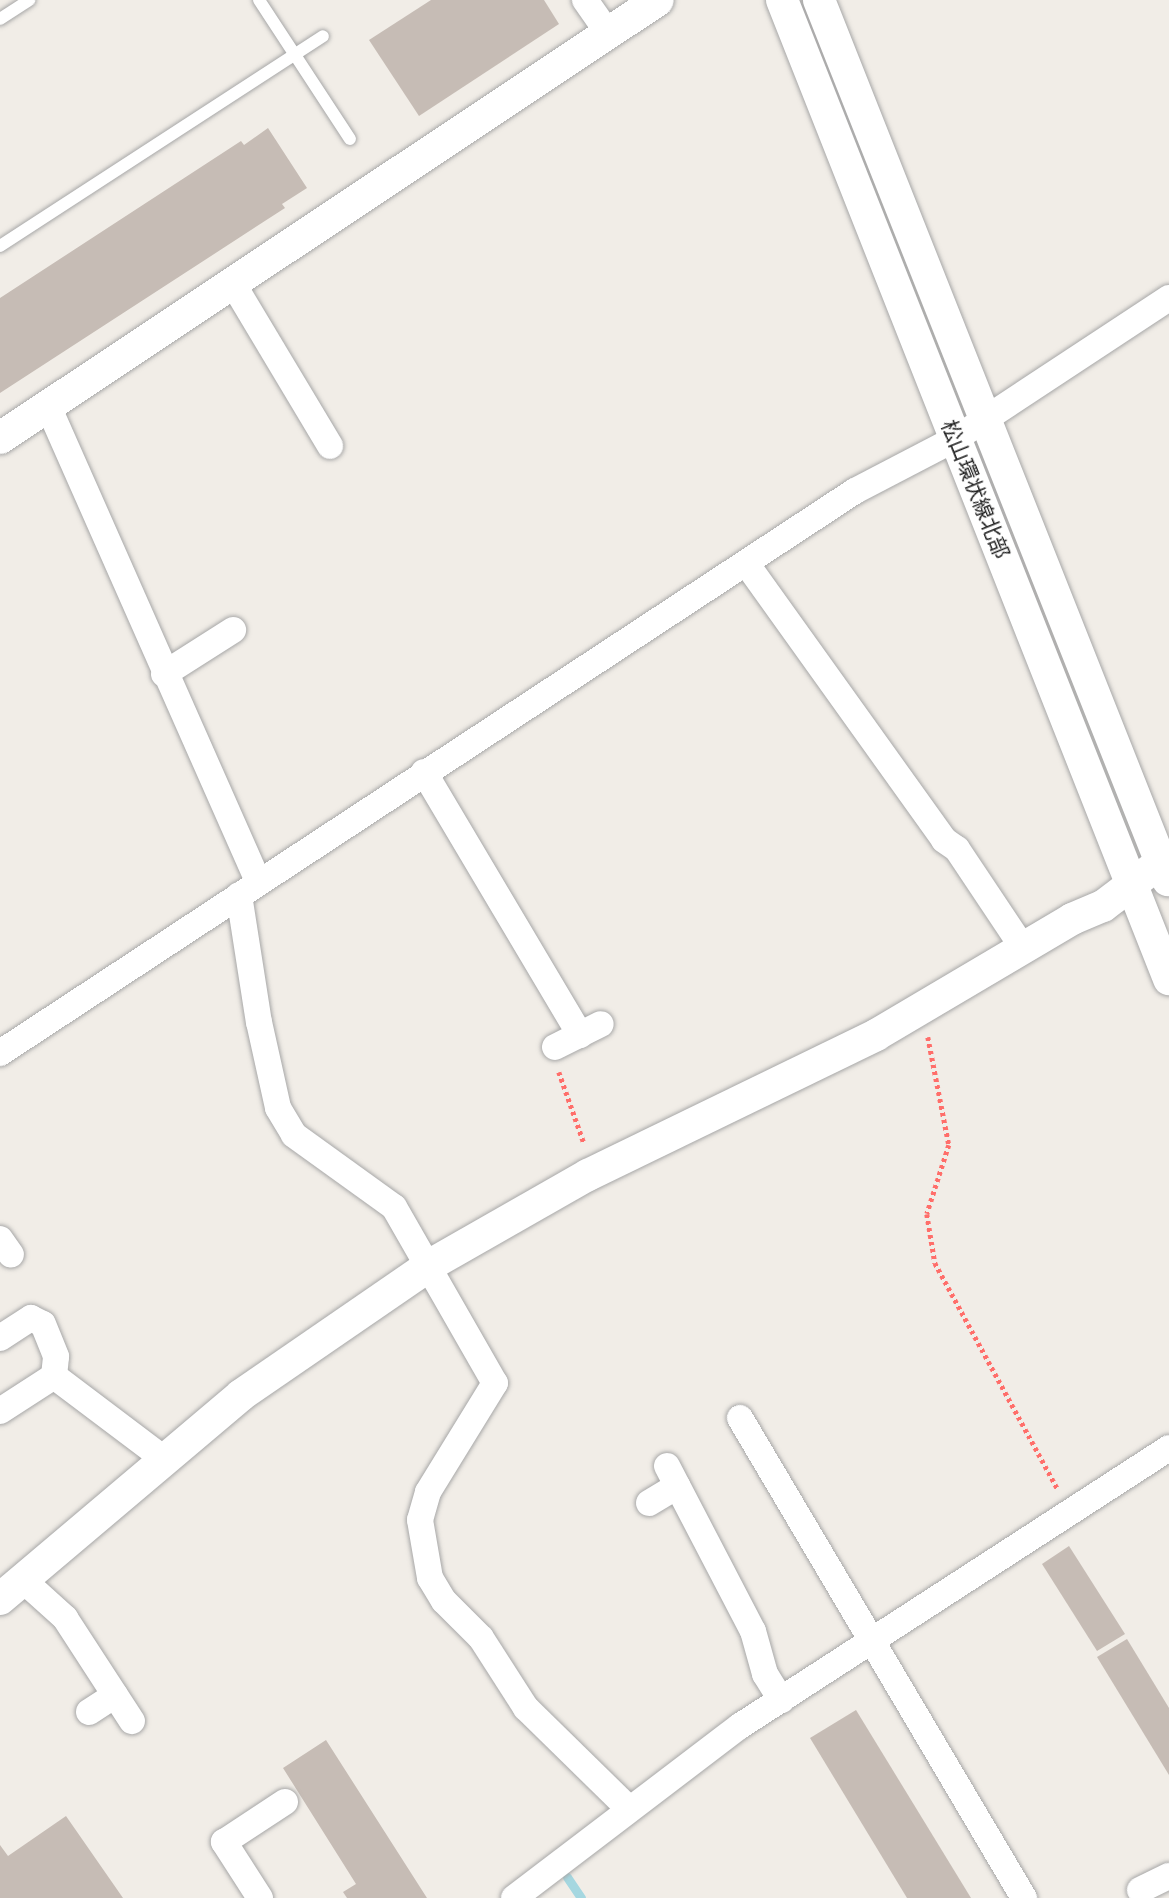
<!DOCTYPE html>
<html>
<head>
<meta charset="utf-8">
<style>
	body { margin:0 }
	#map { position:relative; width:1169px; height:1898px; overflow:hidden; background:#f1ede7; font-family:"Asap Condensed","Noto Sans JP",sans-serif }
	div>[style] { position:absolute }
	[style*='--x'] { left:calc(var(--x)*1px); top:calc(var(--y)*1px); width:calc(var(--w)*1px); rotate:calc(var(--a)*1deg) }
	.stream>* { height:9px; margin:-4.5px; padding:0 4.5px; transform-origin:4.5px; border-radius:4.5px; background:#a5d7e0 }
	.building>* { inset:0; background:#c6bcb5 }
	.path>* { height:4.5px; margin-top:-2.25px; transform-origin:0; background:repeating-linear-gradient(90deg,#ff6e6a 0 3.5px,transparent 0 7px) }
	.roads { filter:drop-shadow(0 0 2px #a7a7a7) drop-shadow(0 0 2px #a7a7a7) }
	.service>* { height:12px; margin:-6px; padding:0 6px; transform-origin:6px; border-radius:6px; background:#fff }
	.minor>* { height:26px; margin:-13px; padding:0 13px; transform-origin:13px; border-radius:13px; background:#fff }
	.tertiary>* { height:32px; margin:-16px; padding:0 16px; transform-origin:16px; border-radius:16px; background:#fff }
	span { translate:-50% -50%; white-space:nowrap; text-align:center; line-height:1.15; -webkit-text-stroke:6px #fff; paint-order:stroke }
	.street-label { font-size:21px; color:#202020 }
</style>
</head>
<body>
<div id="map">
	<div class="stream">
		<div style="--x:567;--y:1877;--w:25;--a:56"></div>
	</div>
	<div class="building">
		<div style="clip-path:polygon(431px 0,544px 0,559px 24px,419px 116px,369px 40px)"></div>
		<div style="clip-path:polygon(268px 128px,307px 188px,282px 204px,285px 208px,0 393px,0 298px,241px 141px,244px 145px)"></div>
		<div style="clip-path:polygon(1069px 1546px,1125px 1634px,1097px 1651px,1042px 1564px)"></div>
		<div style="clip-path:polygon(1127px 1639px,1169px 1708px,1169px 1775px,1097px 1657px)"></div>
		<div style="clip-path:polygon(856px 1710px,971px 1898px,907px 1898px,810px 1738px)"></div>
		<div style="clip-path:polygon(326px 1740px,427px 1898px,347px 1898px,343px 1892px,356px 1884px,283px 1768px)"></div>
		<div style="clip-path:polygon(66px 1816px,123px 1898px,0 1898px,0 1845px,8px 1856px)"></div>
	</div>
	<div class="path">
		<div style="--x:928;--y:1037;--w:110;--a:79"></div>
		<div style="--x:949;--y:1145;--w:72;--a:107.7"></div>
		<div style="--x:927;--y:1214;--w:50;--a:80.7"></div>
		<div style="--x:935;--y:1263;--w:256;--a:61.5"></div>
		<div style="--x:559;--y:1072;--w:75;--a:70.6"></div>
	</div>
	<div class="roads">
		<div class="service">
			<div style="--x:259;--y:0;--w:166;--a:56.8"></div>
			<div style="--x:0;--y:19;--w:35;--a:-33"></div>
			<div style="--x:0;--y:246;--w:385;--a:-33"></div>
		</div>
		<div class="minor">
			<div style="--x:585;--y:0;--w:38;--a:55"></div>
			<div style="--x:232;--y:282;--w:191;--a:59.1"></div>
			<div style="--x:48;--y:406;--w:519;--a:66.15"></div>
			<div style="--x:746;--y:563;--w:340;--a:54.4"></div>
			<div style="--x:944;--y:840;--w:16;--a:35"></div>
			<div style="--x:957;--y:849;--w:119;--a:56.3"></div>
			<div style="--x:164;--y:674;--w:82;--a:-32.5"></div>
			<div style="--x:424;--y:772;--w:306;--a:59.3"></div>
			<div style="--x:239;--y:895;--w:129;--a:81.1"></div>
			<div style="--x:259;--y:1022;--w:88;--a:77.5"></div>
			<div style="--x:278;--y:1108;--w:31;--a:59"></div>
			<div style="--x:294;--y:1135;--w:123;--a:35.8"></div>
			<div style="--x:394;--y:1207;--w:203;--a:60.2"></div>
			<div style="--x:495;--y:1383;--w:128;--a:121.6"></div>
			<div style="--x:428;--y:1492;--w:29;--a:106"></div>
			<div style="--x:420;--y:1520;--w:59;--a:80.2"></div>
			<div style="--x:430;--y:1578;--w:27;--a:59"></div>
			<div style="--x:444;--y:1601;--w:52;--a:45"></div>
			<div style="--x:481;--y:1638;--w:83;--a:57.3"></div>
			<div style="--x:526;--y:1708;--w:144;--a:44.4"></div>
			<div style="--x:555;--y:1047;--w:51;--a:-26.6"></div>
			<div style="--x:0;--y:1053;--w:1023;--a:-33.32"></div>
			<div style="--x:855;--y:491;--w:113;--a:-27.5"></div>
			<div style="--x:955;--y:439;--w:256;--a:-33.4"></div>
			<div style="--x:0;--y:1239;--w:19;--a:55"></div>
			<div style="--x:0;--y:1338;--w:37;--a:-33"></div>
			<div style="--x:31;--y:1318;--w:13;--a:27"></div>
			<div style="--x:43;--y:1324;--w:35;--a:68"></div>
			<div style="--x:56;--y:1357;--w:19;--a:96"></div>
			<div style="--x:54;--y:1376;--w:138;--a:37"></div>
			<div style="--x:0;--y:1411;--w:64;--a:-32.9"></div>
			<div style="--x:740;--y:1418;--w:558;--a:59.39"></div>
			<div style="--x:667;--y:1466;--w:186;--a:62.5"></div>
			<div style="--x:753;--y:1631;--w:45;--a:74.4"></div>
			<div style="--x:765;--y:1674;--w:31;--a:58"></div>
			<div style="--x:649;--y:1503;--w:33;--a:-31"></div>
			<div style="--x:23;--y:1580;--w:57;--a:42.1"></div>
			<div style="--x:65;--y:1618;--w:123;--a:57"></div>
			<div style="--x:89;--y:1712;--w:31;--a:-33"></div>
			<div style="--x:1140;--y:1890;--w:32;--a:-26"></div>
			<div style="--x:260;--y:1898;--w:67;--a:-122.7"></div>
			<div style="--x:224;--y:1842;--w:73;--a:-33.3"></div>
			<div style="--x:514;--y:1898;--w:284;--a:-37.3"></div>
			<div style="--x:740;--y:1726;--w:511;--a:-32.94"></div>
		</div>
		<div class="tertiary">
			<div style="--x:782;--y:0;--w:1053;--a:68.43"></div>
			<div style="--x:819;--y:0;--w:947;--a:68.37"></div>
			<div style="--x:0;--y:438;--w:790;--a:-33.65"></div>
			<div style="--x:0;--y:1599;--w:316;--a:-40.2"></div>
			<div style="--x:241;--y:1395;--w:229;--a:-34.5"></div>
			<div style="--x:430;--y:1265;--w:182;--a:-29.7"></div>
			<div style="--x:588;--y:1175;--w:320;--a:-25.9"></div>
			<div style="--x:876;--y:1035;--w:228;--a:-30.6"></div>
			<div style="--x:1072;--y:919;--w:34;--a:-23"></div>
			<div style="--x:1103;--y:906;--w:83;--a:-37.1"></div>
		</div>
	</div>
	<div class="street-label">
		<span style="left:976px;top:489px;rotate:68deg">松山環状線北部</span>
	</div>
</div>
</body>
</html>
